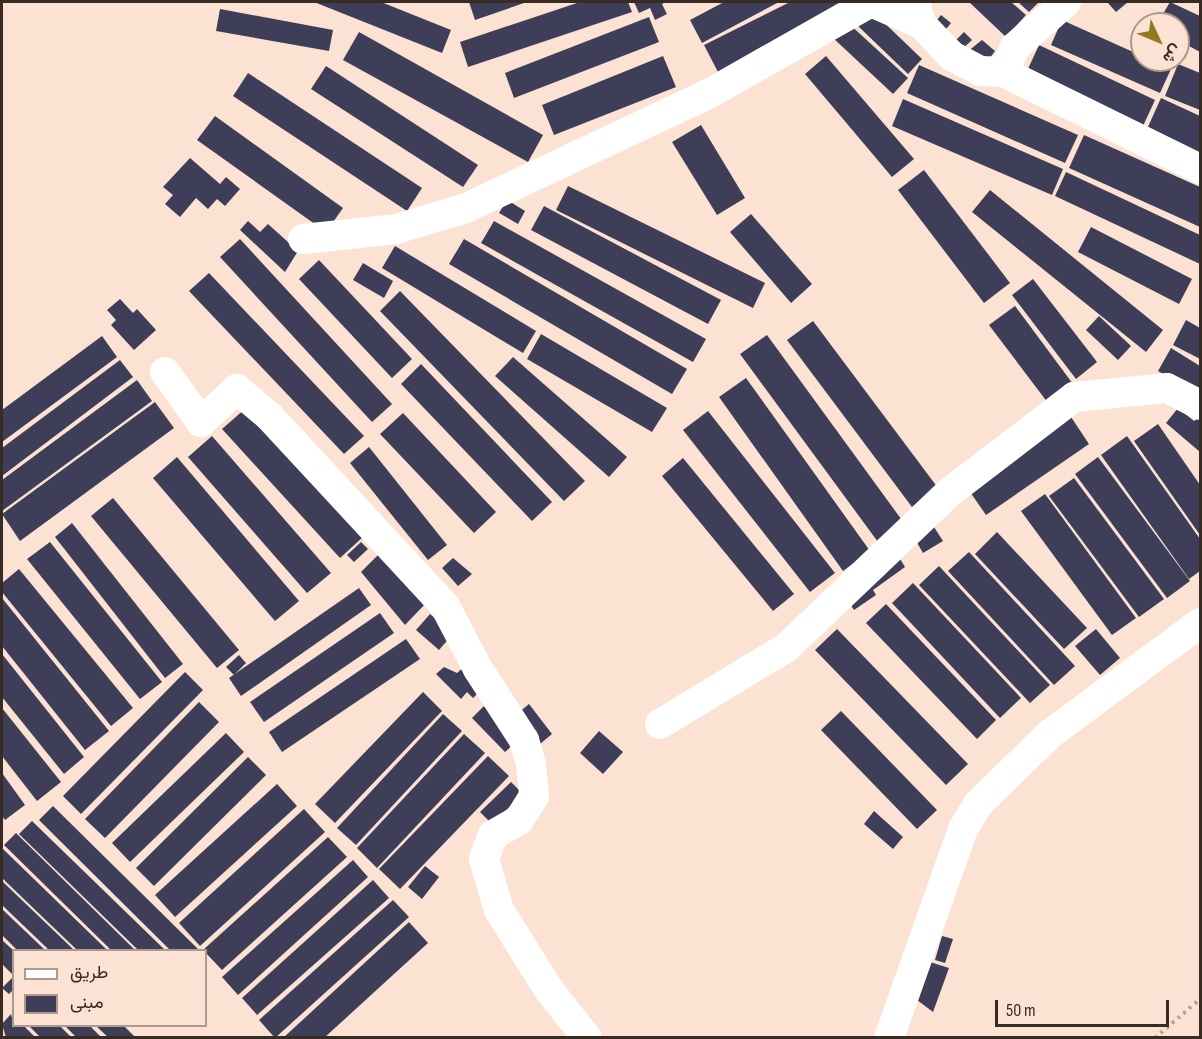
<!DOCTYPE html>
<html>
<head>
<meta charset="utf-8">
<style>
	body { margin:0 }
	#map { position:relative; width:1202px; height:1039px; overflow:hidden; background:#fbe2d3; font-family:"Sofia Sans Condensed",Vazirmatn,sans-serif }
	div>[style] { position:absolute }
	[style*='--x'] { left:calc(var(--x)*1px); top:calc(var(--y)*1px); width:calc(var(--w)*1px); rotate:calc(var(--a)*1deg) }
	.building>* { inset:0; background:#3f3e58 }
	.path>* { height:4px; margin-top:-2px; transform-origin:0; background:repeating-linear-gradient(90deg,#b9a498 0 3px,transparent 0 7.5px) }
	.minor>* { height:30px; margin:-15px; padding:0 15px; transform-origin:15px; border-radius:15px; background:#fff }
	span { translate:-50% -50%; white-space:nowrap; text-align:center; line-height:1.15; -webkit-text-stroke:6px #fbe2d3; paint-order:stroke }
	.frame { position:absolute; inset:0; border:3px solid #372b24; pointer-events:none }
	.legend { position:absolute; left:12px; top:949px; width:195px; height:78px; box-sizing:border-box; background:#fbe2d3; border:2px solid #ad998d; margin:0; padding:8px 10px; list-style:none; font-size:18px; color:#372b24 }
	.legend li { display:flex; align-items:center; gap:12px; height:30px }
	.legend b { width:30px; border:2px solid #ad998d }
	.north { position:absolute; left:1130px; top:12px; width:60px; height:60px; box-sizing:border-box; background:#fbe2d3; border:2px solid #ad998d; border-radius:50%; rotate:134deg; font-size:16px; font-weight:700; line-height:24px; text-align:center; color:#372b24 }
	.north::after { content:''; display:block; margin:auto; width:21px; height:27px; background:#937a21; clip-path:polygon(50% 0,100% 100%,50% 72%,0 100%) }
	.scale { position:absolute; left:995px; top:1000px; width:174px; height:27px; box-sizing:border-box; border:3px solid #372b24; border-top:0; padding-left:8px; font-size:18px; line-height:21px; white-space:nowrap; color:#372b24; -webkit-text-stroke:4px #fbe2d3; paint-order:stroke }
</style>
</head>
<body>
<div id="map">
	<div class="building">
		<div style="clip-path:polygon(314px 2px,381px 2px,451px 30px,442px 53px)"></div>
		<div style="clip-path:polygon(469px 2px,527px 2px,475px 20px)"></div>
		<div style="clip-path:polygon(580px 2px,628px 2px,632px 12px,468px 67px,460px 42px)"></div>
		<div style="clip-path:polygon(634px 2px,666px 2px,662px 4px,667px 14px,655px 20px,650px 8px,639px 13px)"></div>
		<div style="clip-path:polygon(724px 2px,779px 2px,702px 43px,690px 20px)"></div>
		<div style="clip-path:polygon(790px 2px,855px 2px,718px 72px,704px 45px)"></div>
		<div style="clip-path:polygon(969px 2px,1011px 2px,1026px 15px,1006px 37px)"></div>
		<div style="clip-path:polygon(1018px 2px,1039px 2px,1029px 12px)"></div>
		<div style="clip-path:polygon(1107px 2px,1128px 2px,1116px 12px)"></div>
		<div style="clip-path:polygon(1170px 2px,1200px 16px,1200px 52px,1178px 40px,1178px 24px,1157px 24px)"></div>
		<div style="clip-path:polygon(220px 9px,333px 30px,329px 51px,216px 31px)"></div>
		<div style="clip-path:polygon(872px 11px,922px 59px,908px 74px,858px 26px)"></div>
		<div style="clip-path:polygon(941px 15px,951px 23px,942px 34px,932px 26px)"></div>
		<div style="clip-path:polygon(649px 17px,659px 42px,514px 98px,505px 73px)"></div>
		<div style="clip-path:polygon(1062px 20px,1171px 69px,1160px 93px,1051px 45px)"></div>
		<div style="clip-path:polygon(846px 21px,908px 78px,893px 94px,832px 37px)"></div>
		<div style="clip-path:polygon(359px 32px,543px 135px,528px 162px,343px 60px)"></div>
		<div style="clip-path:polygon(964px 32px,972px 40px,959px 52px,952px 44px)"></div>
		<div style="clip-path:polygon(982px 40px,995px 51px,984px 66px,967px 52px)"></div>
		<div style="clip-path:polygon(1039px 45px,1155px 100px,1143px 126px,1027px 71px)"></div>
		<div style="clip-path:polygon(663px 56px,676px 87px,554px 135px,542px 105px)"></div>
		<div style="clip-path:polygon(826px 56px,914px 159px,892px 177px,805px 74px)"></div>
		<div style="clip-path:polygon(1178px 64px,1200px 73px,1200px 110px,1165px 96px)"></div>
		<div style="clip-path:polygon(919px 65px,1078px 135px,1065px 163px,907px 93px)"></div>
		<div style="clip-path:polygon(326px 66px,478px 165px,463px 187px,311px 89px)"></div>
		<div style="clip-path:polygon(248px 73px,422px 188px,407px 211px,233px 96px)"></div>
		<div style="clip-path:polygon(1161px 98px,1200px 116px,1200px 153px,1147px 129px)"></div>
		<div style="clip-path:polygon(903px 99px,1063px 169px,1052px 195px,892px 126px)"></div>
		<div style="clip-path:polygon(215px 116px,343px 208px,326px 232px,197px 140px)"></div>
		<div style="clip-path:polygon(701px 125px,745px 198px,717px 215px,672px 142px)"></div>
		<div style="clip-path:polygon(1084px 135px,1200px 187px,1200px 227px,1069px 168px)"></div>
		<div style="clip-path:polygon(190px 158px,220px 184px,226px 177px,240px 189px,225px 206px,217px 199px,208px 209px,196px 198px,180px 217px,165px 204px,173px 195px,163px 187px)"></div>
		<div style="clip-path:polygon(924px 170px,1010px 283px,984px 303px,898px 190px)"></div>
		<div style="clip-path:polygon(1066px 172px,1200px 235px,1200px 264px,1055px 196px)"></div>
		<div style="clip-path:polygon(568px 186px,765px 283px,753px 308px,556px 210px)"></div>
		<div style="clip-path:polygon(990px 190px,1163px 330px,1146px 352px,972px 212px)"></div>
		<div style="clip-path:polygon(507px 200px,525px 211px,518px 224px,499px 213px)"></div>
		<div style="clip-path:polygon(544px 206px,721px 300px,708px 324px,531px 230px)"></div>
		<div style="clip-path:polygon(751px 214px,812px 284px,791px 303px,730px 232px)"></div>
		<div style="clip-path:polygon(248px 221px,260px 232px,268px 224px,298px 251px,285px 272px,240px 230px)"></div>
		<div style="clip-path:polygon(494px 221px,706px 339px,693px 362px,481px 243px)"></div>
		<div style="clip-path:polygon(1091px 227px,1192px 279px,1179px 304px,1078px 252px)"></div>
		<div style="clip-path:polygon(240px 239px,392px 404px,372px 422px,220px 257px)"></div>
		<div style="clip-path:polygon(464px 239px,687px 369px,672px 394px,449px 264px)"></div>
		<div style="clip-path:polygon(395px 246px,536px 331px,523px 353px,382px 268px)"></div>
		<div style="clip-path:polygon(319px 260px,412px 359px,392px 378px,299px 279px)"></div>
		<div style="clip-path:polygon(363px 263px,393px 281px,384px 298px,353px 280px)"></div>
		<div style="clip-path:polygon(209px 273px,364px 436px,344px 454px,189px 291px)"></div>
		<div style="clip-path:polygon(1033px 279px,1097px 362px,1076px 379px,1012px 295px)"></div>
		<div style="clip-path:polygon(400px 291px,585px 481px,564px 501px,380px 311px)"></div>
		<div style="clip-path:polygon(120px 299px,133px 313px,137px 309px,156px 330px,134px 350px,111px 325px,116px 320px,107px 310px)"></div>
		<div style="clip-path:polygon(1015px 306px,1073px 384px,1048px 403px,989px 325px)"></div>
		<div style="clip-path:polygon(1099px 316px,1131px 346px,1118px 360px,1086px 330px)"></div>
		<div style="clip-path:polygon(1186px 320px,1200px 328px,1200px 359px,1173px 345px)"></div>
		<div style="clip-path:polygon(813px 321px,938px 488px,912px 507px,787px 340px)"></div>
		<div style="clip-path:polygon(541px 334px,667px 408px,652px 432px,527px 359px)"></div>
		<div style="clip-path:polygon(767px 335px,904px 523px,878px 542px,740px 354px)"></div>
		<div style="clip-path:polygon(102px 336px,117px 357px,2px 442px,2px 410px)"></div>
		<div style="clip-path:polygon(1171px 348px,1200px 366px,1200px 395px,1158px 371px)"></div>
		<div style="clip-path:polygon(513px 357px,627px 457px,609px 477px,495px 376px)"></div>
		<div style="clip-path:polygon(120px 360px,133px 377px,2px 476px,2px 448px)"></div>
		<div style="clip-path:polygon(421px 364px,552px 502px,532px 521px,401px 384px)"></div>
		<div style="clip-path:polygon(746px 378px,870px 551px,843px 571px,719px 397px)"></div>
		<div style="clip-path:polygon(137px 380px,152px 401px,2px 511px,2px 480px)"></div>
		<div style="clip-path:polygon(155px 402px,174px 428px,20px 541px,2px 514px)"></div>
		<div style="clip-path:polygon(246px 408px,363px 537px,340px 558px,222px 429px)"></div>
		<div style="clip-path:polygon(1178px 408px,1194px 421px,1200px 417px,1200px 452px,1166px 423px)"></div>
		<div style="clip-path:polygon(708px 411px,835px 573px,810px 592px,683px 430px)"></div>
		<div style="clip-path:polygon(403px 413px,496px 512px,474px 533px,380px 434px)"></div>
		<div style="clip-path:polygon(1071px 417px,1089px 444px,986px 515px,968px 489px)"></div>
		<div style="clip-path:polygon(1158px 424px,1200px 485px,1200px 535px,1134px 441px)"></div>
		<div style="clip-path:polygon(212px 436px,331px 573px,307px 593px,188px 457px)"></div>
		<div style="clip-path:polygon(1127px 436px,1200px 539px,1200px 571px,1189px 579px,1101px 455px)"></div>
		<div style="clip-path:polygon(369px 447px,447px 545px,428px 560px,350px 463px)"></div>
		<div style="clip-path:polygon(177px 457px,299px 601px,275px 621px,153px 478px)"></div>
		<div style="clip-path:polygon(1098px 457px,1190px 581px,1167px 598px,1075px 474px)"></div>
		<div style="clip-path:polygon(683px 458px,794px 594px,773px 611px,662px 476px)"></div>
		<div style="clip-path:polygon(1074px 478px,1164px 599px,1139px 617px,1049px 496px)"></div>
		<div style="clip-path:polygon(1045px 494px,1136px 618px,1112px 635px,1021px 511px)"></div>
		<div style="clip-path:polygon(113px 498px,239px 650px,217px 668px,91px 516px)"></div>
		<div style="clip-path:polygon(72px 523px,183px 664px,165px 678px,55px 537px)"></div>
		<div style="clip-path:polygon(934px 527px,943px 541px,923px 553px,915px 539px)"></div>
		<div style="clip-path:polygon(997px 532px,1087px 628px,1064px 649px,975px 554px)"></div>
		<div style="clip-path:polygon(50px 542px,162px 682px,140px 699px,27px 559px)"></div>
		<div style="clip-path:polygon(361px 542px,368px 549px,354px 562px,347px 555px)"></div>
		<div style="clip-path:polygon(969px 552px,1075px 666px,1054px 685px,948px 571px)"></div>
		<div style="clip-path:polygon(379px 554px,427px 602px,405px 625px,361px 572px)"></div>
		<div style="clip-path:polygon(897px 554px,905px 567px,873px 590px,876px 595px,854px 610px,845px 596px)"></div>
		<div style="clip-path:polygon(453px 558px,472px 574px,458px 586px,442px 568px)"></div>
		<div style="clip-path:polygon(939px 566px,1050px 685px,1030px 703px,919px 585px)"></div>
		<div style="clip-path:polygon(19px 569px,133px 708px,111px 726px,2px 592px,2px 583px)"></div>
		<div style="clip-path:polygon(913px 583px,1021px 698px,1000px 718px,892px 603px)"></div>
		<div style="clip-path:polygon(359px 588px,371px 605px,241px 696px,229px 678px)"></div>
		<div style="clip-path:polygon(2px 598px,109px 731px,85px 750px,2px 646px)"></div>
		<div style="clip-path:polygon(886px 604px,996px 720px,977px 739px,866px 623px)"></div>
		<div style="clip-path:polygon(380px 613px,394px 633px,264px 722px,250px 702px)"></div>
		<div style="clip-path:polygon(430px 614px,453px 634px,439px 650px,416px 630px)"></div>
		<div style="clip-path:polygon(837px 629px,968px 764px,946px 785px,815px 650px)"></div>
		<div style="clip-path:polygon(1096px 629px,1120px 658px,1100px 675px,1075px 646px)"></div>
		<div style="clip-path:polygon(406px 639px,420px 659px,282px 752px,269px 732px)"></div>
		<div style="clip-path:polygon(2px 654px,84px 757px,64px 774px,2px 697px)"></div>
		<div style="clip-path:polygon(239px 655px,246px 663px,234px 675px,226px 667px)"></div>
		<div style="clip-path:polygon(444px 667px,457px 673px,464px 667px,484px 687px,473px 698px,467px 692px,461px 699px,436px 674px)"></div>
		<div style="clip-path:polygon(185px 672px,203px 690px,81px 814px,63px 796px)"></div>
		<div style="clip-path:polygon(423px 692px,442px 711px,335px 823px,315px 804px)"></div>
		<div style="clip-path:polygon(199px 702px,219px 722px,105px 838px,85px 819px)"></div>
		<div style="clip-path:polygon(529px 704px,552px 734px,540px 744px,517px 714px)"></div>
		<div style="clip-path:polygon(484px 706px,517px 741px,505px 752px,472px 718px)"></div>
		<div style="clip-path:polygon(2px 708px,61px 782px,37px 801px,2px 756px)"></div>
		<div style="clip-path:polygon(841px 711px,937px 810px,917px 829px,821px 730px)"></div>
		<div style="clip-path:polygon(443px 714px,462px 731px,356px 845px,337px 828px)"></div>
		<div style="clip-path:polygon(599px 731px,623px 752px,603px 774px,580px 753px)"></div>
		<div style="clip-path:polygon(226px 733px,244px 752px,130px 862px,112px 843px)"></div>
		<div style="clip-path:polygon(464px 734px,485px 753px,377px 868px,357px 848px)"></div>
		<div style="clip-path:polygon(488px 756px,509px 776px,400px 889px,379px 869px)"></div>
		<div style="clip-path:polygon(248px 757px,266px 775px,154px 886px,136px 868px)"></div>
		<div style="clip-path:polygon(2px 773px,25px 805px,5px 820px,2px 816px)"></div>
		<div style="clip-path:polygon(511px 782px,523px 794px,492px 824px,480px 812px)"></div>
		<div style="clip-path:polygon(277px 784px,297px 806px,175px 917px,155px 895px)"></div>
		<div style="clip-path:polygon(53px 806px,199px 950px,170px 950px,39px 820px)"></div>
		<div style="clip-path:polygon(304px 809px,325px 832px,200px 946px,179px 923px)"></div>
		<div style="clip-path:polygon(874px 811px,903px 837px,893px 849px,864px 824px)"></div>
		<div style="clip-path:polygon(32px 821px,165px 950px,138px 950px,19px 834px)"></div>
		<div style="clip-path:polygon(16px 833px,135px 950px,111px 950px,4px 845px)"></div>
		<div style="clip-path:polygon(328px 837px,347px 857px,222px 970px,203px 950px)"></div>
		<div style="clip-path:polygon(2px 848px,107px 950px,77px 950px,2px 878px)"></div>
		<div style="clip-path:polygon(353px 860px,368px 877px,238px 995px,222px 977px)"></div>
		<div style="clip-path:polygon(425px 866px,439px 877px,422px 899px,408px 887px)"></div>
		<div style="clip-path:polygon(373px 880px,389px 898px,257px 1015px,242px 998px)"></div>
		<div style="clip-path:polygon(2px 881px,74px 950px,49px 950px,2px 905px)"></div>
		<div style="clip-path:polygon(393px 900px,409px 917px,275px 1038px,259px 1020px)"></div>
		<div style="clip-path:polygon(2px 909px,45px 950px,17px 950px,2px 935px)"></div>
		<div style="clip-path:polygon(409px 922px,428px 943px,324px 1038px,283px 1038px)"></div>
		<div style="clip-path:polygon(942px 936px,953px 939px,945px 963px,935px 960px)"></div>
		<div style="clip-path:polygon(2px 940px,14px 951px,14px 976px,2px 964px)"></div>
		<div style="clip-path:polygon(930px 962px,949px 968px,933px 1012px,917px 1000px)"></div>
		<div style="clip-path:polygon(14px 976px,14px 989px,9px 994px,2px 988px)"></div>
		<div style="clip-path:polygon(11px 1014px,14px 1026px,24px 1026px,36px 1038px,6px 1038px,2px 1024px)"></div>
		<div style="clip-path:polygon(29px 1026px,60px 1026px,72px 1038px,41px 1038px)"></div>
		<div style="clip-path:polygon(65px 1026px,90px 1026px,102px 1038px,77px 1038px)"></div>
		<div style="clip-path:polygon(96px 1026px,124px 1026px,136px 1038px,109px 1038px)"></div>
	</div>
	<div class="path">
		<div style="--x:1155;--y:1038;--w:60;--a:-40.9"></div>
	</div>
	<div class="minor">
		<div style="--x:916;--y:6;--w:19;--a:74"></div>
		<div style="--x:921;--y:24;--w:45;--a:45.9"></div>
		<div style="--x:952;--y:56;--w:32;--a:28"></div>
		<div style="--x:980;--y:71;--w:23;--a:2"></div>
		<div style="--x:1003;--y:72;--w:220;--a:26.2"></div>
		<div style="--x:1003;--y:72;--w:28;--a:-64"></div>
		<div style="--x:1015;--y:47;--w:68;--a:-41.4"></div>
		<div style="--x:303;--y:239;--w:94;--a:-6.1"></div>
		<div style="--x:396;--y:229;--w:73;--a:-16.7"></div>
		<div style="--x:466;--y:208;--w:272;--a:-25.2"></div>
		<div style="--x:712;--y:92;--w:183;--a:-29.5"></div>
		<div style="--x:871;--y:2;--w:55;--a:23.7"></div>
		<div style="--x:165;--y:372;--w:62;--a:54.2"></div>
		<div style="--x:201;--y:422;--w:49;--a:-42.5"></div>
		<div style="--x:237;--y:389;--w:42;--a:40.2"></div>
		<div style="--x:269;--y:416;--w:259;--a:47.2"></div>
		<div style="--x:445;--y:606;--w:71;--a:62.4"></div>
		<div style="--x:478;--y:669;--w:85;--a:57.1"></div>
		<div style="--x:524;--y:740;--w:26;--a:74"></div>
		<div style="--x:531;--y:765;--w:31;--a:84"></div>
		<div style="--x:534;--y:796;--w:28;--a:122"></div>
		<div style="--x:519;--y:820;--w:30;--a:150"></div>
		<div style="--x:493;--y:835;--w:26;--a:111"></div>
		<div style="--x:484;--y:859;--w:53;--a:73.6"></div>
		<div style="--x:499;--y:910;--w:94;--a:58"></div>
		<div style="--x:549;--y:990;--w:61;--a:51.6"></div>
		<div style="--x:660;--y:724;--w:149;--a:-31.2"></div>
		<div style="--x:787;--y:647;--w:226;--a:-43.6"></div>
		<div style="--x:951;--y:491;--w:155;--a:-37.4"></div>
		<div style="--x:1074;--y:397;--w:93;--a:-5.5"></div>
		<div style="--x:1167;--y:388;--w:37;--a:27"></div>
		<div style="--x:889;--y:1038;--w:222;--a:-70.5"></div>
		<div style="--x:963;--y:829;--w:29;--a:-59"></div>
		<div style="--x:978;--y:804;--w:100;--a:-44.2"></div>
		<div style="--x:1050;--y:734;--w:187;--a:-36.5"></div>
	</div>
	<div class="frame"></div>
	<ul class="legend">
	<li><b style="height:8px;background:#fff"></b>طريق</li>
	<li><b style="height:16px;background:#3f3e58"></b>مبنى</li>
	</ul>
	<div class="north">ش</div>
	<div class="scale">50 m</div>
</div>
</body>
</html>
